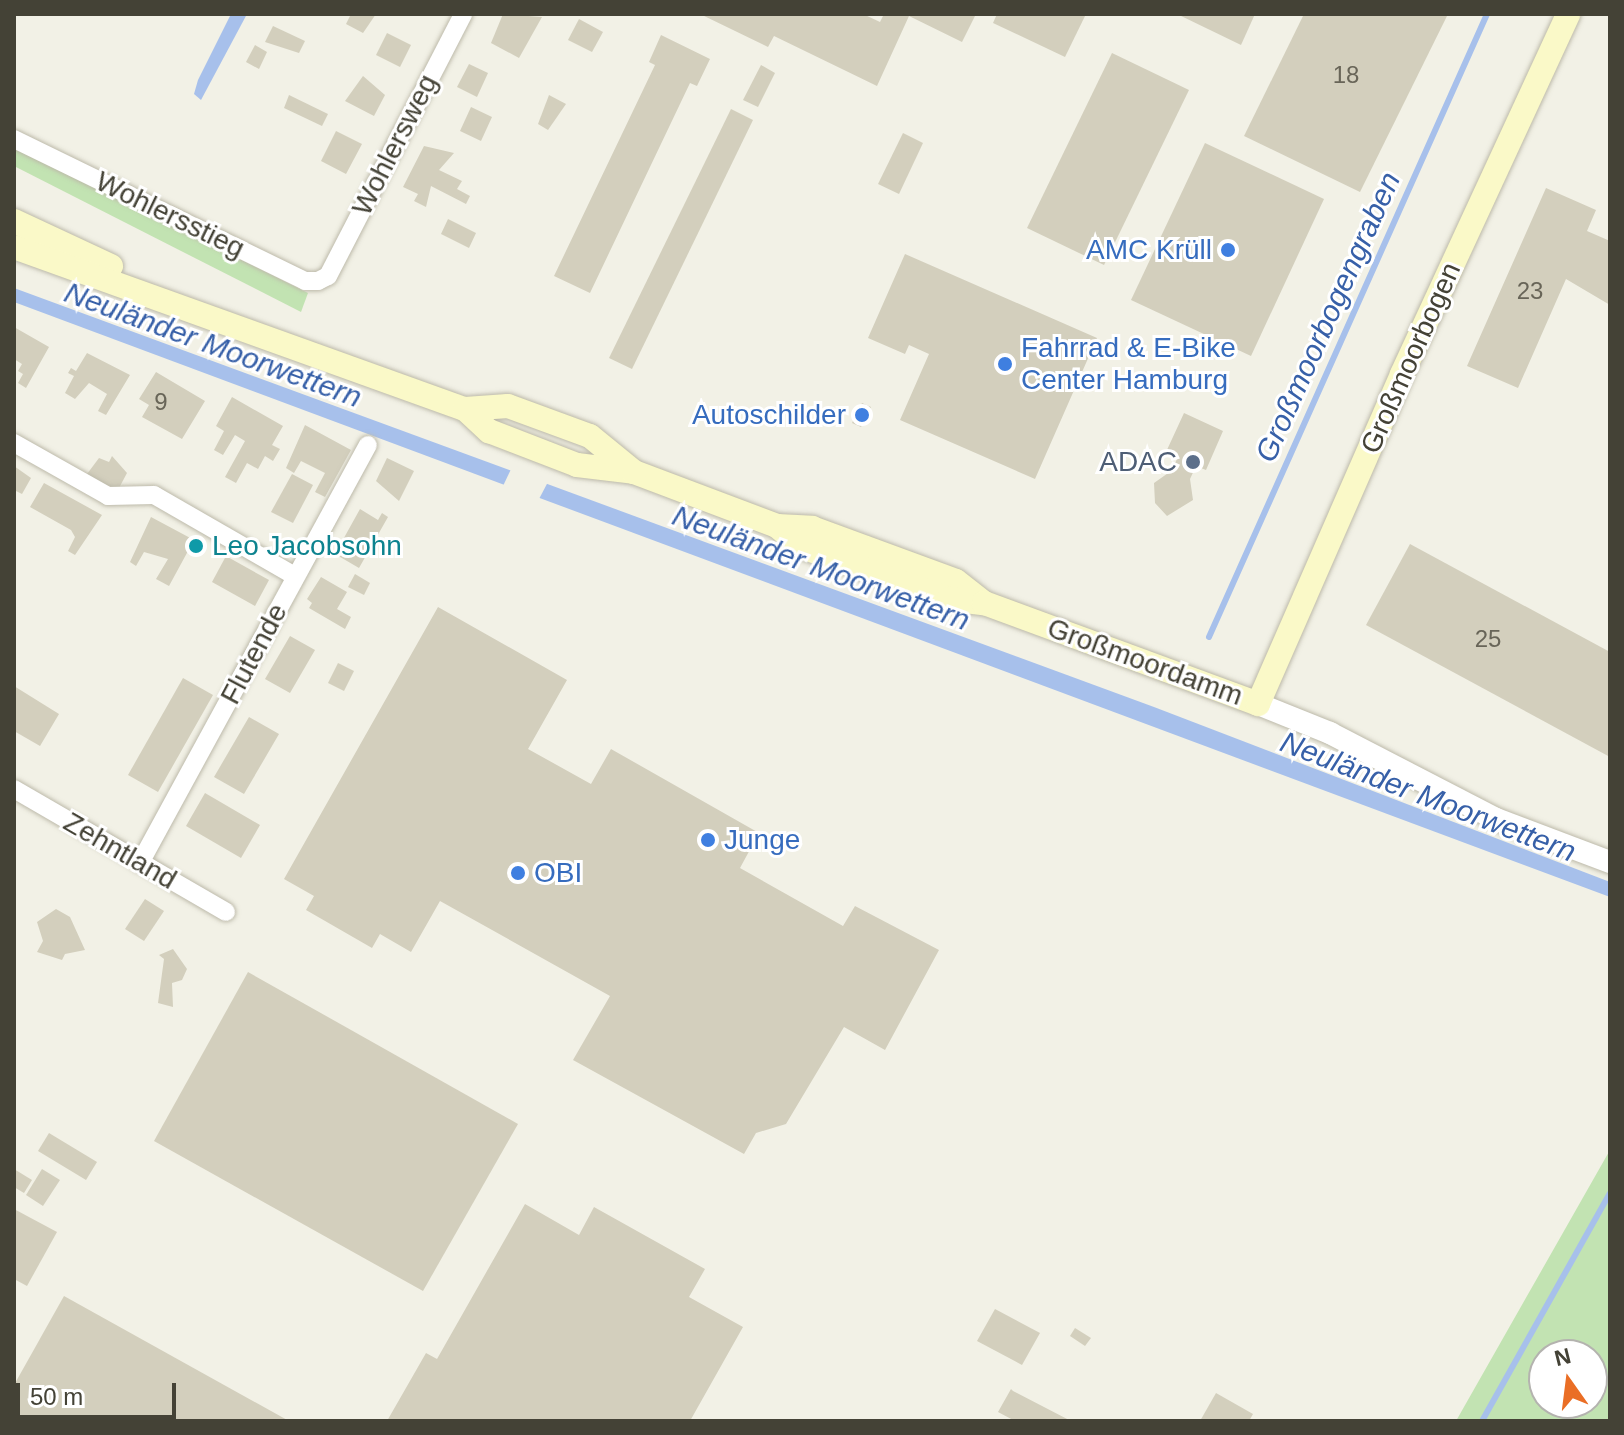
<!DOCTYPE html>
<html>
<head>
<meta charset="utf-8">
<style>
	body { margin:0 }
	#map { position:relative; width:1624px; height:1435px; overflow:hidden; background:#f2f1e6; font-family:Helvetica,sans-serif }
	div>[style] { position:absolute }
	[style*='--x'] { left:calc(var(--x)*1px); top:calc(var(--y)*1px); width:calc(var(--w)*1px); rotate:calc(var(--a)*1deg) }
	.green>* { inset:0; background:#c2e3b2 }
	.water>* { inset:0; background:#a7c0eb }
	.pier>* { inset:0; background:#f2f1e6 }
	.stream>* { height:6px; margin:-3px; padding:0 3px; transform-origin:3px; border-radius:3px; background:#a7c0eb }
	.building>* { inset:0; background:#d3cfbd }
	.roads { filter:drop-shadow(0 0 2px #bdbaaa) drop-shadow(0 0 2px #bdbaaa) }
	.minor>* { height:18px; margin:-9px; padding:0 9px; transform-origin:9px; border-radius:9px; background:#fff }
	.tertiary>* { height:22px; margin:-11px; padding:0 11px; transform-origin:11px; border-radius:11px; background:#fff }
	.secondary>* { height:24px; margin:-12px; padding:0 12px; transform-origin:12px; border-radius:12px; background:#faf9c8 }
	.dots>* { width:22px; height:22px; translate:-50% -50%; box-sizing:border-box; border:4px solid #fff; border-radius:50% }
	span { translate:-50% -50%; white-space:nowrap; text-align:center; line-height:1.15; -webkit-text-stroke:6px #fff; paint-order:stroke }
	.number-label { font-size:24px; color:#686558 }
	.number-label span { -webkit-text-stroke-width:0 }
	.street-label { font-size:28px; color:#444236 }
	.shop-label { font-size:28px; color:#366cbe }
	.right { translate:-100% -50%; text-align:right }
	.left { translate:0 -50%; text-align:left }
	.service-label { font-size:28px; color:#4e5e75 }
	.culture-label { font-size:28px; color:#0d838f }
	.water-label { font-size:30px; color:#3760a8; font-style:italic }
	.frame { position:absolute; inset:0; border:16px solid #444236; pointer-events:none }
	.north { position:absolute; left:1528px; top:1339px; width:80px; height:80px; box-sizing:border-box; background:#fff; border:2px solid #b4b3af; border-radius:50%; rotate:346deg; font-size:22px; font-weight:700; line-height:32px; text-align:center; color:#444236 }
	.north::after { content:''; display:block; margin:auto; width:28px; height:36px; background:#ea6e25; clip-path:polygon(50% 0,100% 100%,50% 72%,0 100%) }
	.scale { position:absolute; left:16px; top:1383px; width:160px; height:36px; box-sizing:border-box; border:4px solid #444236; border-top:0; padding-left:10px; font-size:24px; line-height:28px; white-space:nowrap; color:#444236; -webkit-text-stroke:6px #fff; paint-order:stroke }
</style>
</head>
<body>
<div id="map">
	<div class="green">
		<div style="clip-path:polygon(14px 147px,308px 293px,301px 312px,14px 166px)"></div>
		<div style="clip-path:polygon(evenodd,1610px 1150px,1610px 1421px,1456px 1421px,1610px 1150px,1544px 1355px,1592px 1355px,1592px 1403px,1544px 1403px,1544px 1355px)"></div>
	</div>
	<div class="water">
		<div style="clip-path:polygon(231px 14px,247px 14px,201px 100px,194px 94px,198px 80px)"></div>
		<div style="clip-path:polygon(14px 288px,1154px 707px,1610px 882px,1610px 897px,14px 302px)"></div>
	</div>
	<div class="pier">
		<div style="clip-path:polygon(513px 465px,549px 480px,539px 499px,503px 486px)"></div>
	</div>
	<div class="stream">
		<div style="--x:1209;--y:637;--w:682;--a:-65.95"></div>
		<div style="--x:1482;--y:1421;--w:261;--a:-60.7"></div>
	</div>
	<div class="building">
		<div style="clip-path:polygon(351px 14px,376px 14px,363px 33px,346px 24px)"></div>
		<div style="clip-path:polygon(503px 14px,542px 17px,519px 58px,491px 43px)"></div>
		<div style="clip-path:polygon(700px 14px,863px 14px,880px 22px,884px 14px,976px 14px,962px 42px,909px 16px,877px 86px,774px 36px,768px 47px)"></div>
		<div style="clip-path:polygon(997px 14px,1086px 14px,1065px 57px,993px 23px)"></div>
		<div style="clip-path:polygon(1177px 14px,1255px 14px,1241px 45px)"></div>
		<div style="clip-path:polygon(1304px 14px,1448px 14px,1360px 192px,1244px 136px)"></div>
		<div style="clip-path:polygon(579px 19px,603px 32px,592px 52px,568px 40px)"></div>
		<div style="clip-path:polygon(273px 26px,305px 41px,299px 53px,265px 42px)"></div>
		<div style="clip-path:polygon(387px 33px,411px 45px,400px 67px,376px 55px)"></div>
		<div style="clip-path:polygon(661px 35px,710px 59px,697px 86px,690px 83px,590px 293px,554px 276px,655px 65px,649px 62px)"></div>
		<div style="clip-path:polygon(255px 45px,267px 52px,259px 69px,246px 62px)"></div>
		<div style="clip-path:polygon(1112px 53px,1189px 90px,1104px 265px,1027px 228px)"></div>
		<div style="clip-path:polygon(469px 64px,488px 73px,477px 97px,457px 87px)"></div>
		<div style="clip-path:polygon(761px 65px,775px 73px,758px 107px,743px 100px)"></div>
		<div style="clip-path:polygon(363px 76px,385px 95px,374px 116px,345px 101px)"></div>
		<div style="clip-path:polygon(289px 95px,328px 114px,322px 126px,284px 108px)"></div>
		<div style="clip-path:polygon(549px 95px,566px 104px,548px 130px,538px 124px)"></div>
		<div style="clip-path:polygon(471px 107px,492px 117px,481px 141px,460px 131px)"></div>
		<div style="clip-path:polygon(731px 109px,753px 120px,632px 369px,609px 358px)"></div>
		<div style="clip-path:polygon(336px 131px,362px 144px,346px 174px,321px 161px)"></div>
		<div style="clip-path:polygon(903px 133px,923px 143px,899px 194px,878px 184px)"></div>
		<div style="clip-path:polygon(1205px 143px,1324px 199px,1251px 356px,1131px 300px)"></div>
		<div style="clip-path:polygon(424px 146px,454px 153px,439px 170px,462px 181px,457px 189px,470px 196px,466px 204px,431px 186px,426px 207px,414px 201px,418px 194px,403px 187px)"></div>
		<div style="clip-path:polygon(1546px 188px,1596px 210px,1587px 231px,1610px 241px,1610px 305px,1566px 279px,1518px 388px,1467px 366px)"></div>
		<div style="clip-path:polygon(448px 219px,476px 233px,469px 248px,441px 234px)"></div>
		<div style="clip-path:polygon(905px 254px,1097px 338px,1035px 479px,900px 420px,929px 354px,909px 345px,905px 354px,868px 338px)"></div>
		<div style="clip-path:polygon(14px 327px,49px 347px,26px 388px,18px 383px,23px 374px,18px 371px,22px 364px,14px 359px)"></div>
		<div style="clip-path:polygon(87px 353px,130px 375px,106px 415px,98px 411px,107px 394px,89px 383px,75px 399px,65px 393px,74px 376px,68px 373px,71px 368px,76px 371px)"></div>
		<div style="clip-path:polygon(156px 372px,205px 401px,182px 439px,142px 417px,149px 405px,139px 399px)"></div>
		<div style="clip-path:polygon(232px 397px,283px 426px,272px 445px,280px 449px,273px 461px,265px 456px,258px 469px,247px 463px,236px 483px,225px 477px,245px 441px,235px 435px,223px 455px,214px 450px,224px 431px,216px 426px)"></div>
		<div style="clip-path:polygon(862px 403px,871px 407px,861px 427px,852px 423px)"></div>
		<div style="clip-path:polygon(1184px 413px,1223px 431px,1206px 470px,1196px 466px,1190px 479px,1193px 500px,1167px 516px,1155px 503px,1154px 483px,1171px 471px,1178px 457px,1166px 452px)"></div>
		<div style="clip-path:polygon(305px 425px,351px 450px,325px 497px,315px 492px,325px 473px,301px 461px,294px 473px,286px 468px)"></div>
		<div style="clip-path:polygon(112px 456px,127px 473px,119px 488px,111px 490px,87px 474px,99px 458px,109px 462px)"></div>
		<div style="clip-path:polygon(387px 458px,414px 471px,399px 501px,376px 481px)"></div>
		<div style="clip-path:polygon(14px 466px,31px 478px,22px 494px,14px 490px)"></div>
		<div style="clip-path:polygon(292px 474px,313px 485px,293px 523px,271px 512px)"></div>
		<div style="clip-path:polygon(44px 483px,102px 515px,75px 555px,68px 551px,75px 537px,71px 530px,30px 507px)"></div>
		<div style="clip-path:polygon(360px 509px,378px 520px,382px 513px,388px 517px,359px 568px,335px 554px)"></div>
		<div style="clip-path:polygon(151px 517px,194px 540px,169px 586px,156px 579px,168px 559px,144px 552px,136px 566px,130px 562px)"></div>
		<div style="clip-path:polygon(1410px 544px,1610px 652px,1610px 757px,1366px 625px)"></div>
		<div style="clip-path:polygon(226px 556px,269px 580px,255px 606px,212px 582px)"></div>
		<div style="clip-path:polygon(355px 574px,370px 583px,364px 595px,348px 587px)"></div>
		<div style="clip-path:polygon(321px 577px,347px 592px,337px 609px,351px 617px,345px 629px,309px 608px,312px 603px,307px 599px)"></div>
		<div style="clip-path:polygon(438px 607px,567px 680px,528px 749px,591px 784px,611px 749px,759px 833px,740px 868px,843px 926px,855px 906px,939px 950px,885px 1050px,844px 1027px,786px 1124px,756px 1133px,744px 1154px,573px 1060px,610px 996px,440px 901px,411px 952px,380px 934px,372px 948px,306px 910px,314px 896px,284px 879px)"></div>
		<div style="clip-path:polygon(290px 636px,315px 650px,290px 693px,265px 679px)"></div>
		<div style="clip-path:polygon(338px 663px,354px 671px,344px 691px,328px 683px)"></div>
		<div style="clip-path:polygon(183px 678px,213px 695px,158px 792px,128px 775px)"></div>
		<div style="clip-path:polygon(14px 686px,59px 714px,40px 746px,14px 731px)"></div>
		<div style="clip-path:polygon(249px 717px,279px 734px,244px 794px,214px 777px)"></div>
		<div style="clip-path:polygon(205px 793px,260px 825px,241px 858px,186px 826px)"></div>
		<div style="clip-path:polygon(145px 899px,164px 911px,144px 941px,125px 929px)"></div>
		<div style="clip-path:polygon(56px 909px,70px 917px,85px 950px,65px 954px,62px 960px,37px 952px,43px 941px,37px 922px)"></div>
		<div style="clip-path:polygon(173px 949px,187px 969px,182px 980px,172px 983px,173px 1007px,158px 1003px,164px 959px,159px 955px)"></div>
		<div style="clip-path:polygon(248px 972px,518px 1124px,423px 1291px,154px 1141px)"></div>
		<div style="clip-path:polygon(49px 1133px,97px 1162px,86px 1180px,38px 1151px)"></div>
		<div style="clip-path:polygon(14px 1169px,32px 1180px,24px 1193px,14px 1187px)"></div>
		<div style="clip-path:polygon(42px 1169px,60px 1180px,43px 1206px,26px 1195px)"></div>
		<div style="clip-path:polygon(525px 1204px,579px 1235px,594px 1207px,705px 1269px,689px 1297px,743px 1327px,690px 1421px,387px 1421px,426px 1353px,437px 1359px)"></div>
		<div style="clip-path:polygon(14px 1209px,57px 1232px,27px 1286px,14px 1279px)"></div>
		<div style="clip-path:polygon(64px 1296px,289px 1421px,14px 1421px,14px 1385px)"></div>
		<div style="clip-path:polygon(995px 1309px,1040px 1333px,1022px 1365px,977px 1341px)"></div>
		<div style="clip-path:polygon(1075px 1328px,1091px 1338px,1085px 1346px,1070px 1336px)"></div>
		<div style="clip-path:polygon(1011px 1389px,1013px 1391px,1071px 1421px,1015px 1421px,998px 1412px)"></div>
		<div style="clip-path:polygon(1216px 1393px,1253px 1414px,1249px 1421px,1200px 1421px)"></div>
	</div>
	<div class="roads">
		<div class="minor">
			<div style="--x:14;--y:139;--w:324;--a:26"></div>
			<div style="--x:305;--y:281;--w:13;--a:0"></div>
			<div style="--x:318;--y:281;--w:11;--a:-27"></div>
			<div style="--x:328;--y:276;--w:295;--a:-62.7"></div>
			<div style="--x:14;--y:443;--w:108;--a:29.4"></div>
			<div style="--x:108;--y:496;--w:46;--a:-1.2"></div>
			<div style="--x:154;--y:495;--w:163;--a:29.9"></div>
			<div style="--x:14;--y:789;--w:245;--a:30.1"></div>
			<div style="--x:140;--y:863;--w:476;--a:-61.4"></div>
		</div>
		<div class="tertiary">
			<div style="--x:1258;--y:704;--w:78;--a:21.9"></div>
			<div style="--x:1330;--y:733;--w:187;--a:27.4"></div>
			<div style="--x:1496;--y:819;--w:122;--a:20.7"></div>
		</div>
		<div class="secondary">
			<div style="--x:14;--y:221;--w:107;--a:24.9"></div>
			<div style="--x:14;--y:247;--w:479;--a:19.8"></div>
			<div style="--x:465;--y:409;--w:33;--a:43"></div>
			<div style="--x:489;--y:431;--w:94;--a:21.1"></div>
			<div style="--x:577;--y:465;--w:57;--a:7"></div>
			<div style="--x:634;--y:472;--w:153;--a:20.7"></div>
			<div style="--x:777;--y:526;--w:35;--a:3"></div>
			<div style="--x:812;--y:528;--w:153;--a:20.2"></div>
			<div style="--x:956;--y:581;--w:36;--a:38"></div>
			<div style="--x:465;--y:409;--w:43;--a:-4"></div>
			<div style="--x:508;--y:406;--w:87;--a:20.1"></div>
			<div style="--x:590;--y:436;--w:57;--a:39.3"></div>
			<div style="--x:777;--y:526;--w:33;--a:40"></div>
			<div style="--x:802;--y:547;--w:156;--a:19.5"></div>
			<div style="--x:949;--y:599;--w:35;--a:7"></div>
			<div style="--x:984;--y:603;--w:292;--a:20.2"></div>
			<div style="--x:1258;--y:704;--w:360;--a:-66.4"></div>
			<div style="--x:1402;--y:374;--w:396;--a:-65.2"></div>
		</div>
	</div>
	<div class="dots">
		<div style="left:1228px;top:250px;background:#3f7fe0"></div>
		<div style="left:1005px;top:364px;background:#3f7fe0"></div>
		<div style="left:862px;top:415px;background:#3f7fe0"></div>
		<div style="left:1193px;top:462px;background:#5c6f8a"></div>
		<div style="left:196px;top:546px;background:#0f9aa8"></div>
		<div style="left:708px;top:840px;background:#3f7fe0"></div>
		<div style="left:518px;top:873px;background:#3f7fe0"></div>
	</div>
	<div class="number-label">
		<span style="left:1346px;top:75px">18</span>
		<span style="left:1530px;top:291px">23</span>
		<span style="left:161px;top:402px">9</span>
		<span style="left:1488px;top:639px">25</span>
	</div>
	<div class="street-label">
		<span style="left:395px;top:145px;rotate:-63deg">Wohlersweg</span>
		<span style="left:170px;top:215px;rotate:26deg">Wohlersstieg</span>
		<span style="left:1411px;top:358px;rotate:-66deg">Großmoorbogen</span>
		<span style="left:254px;top:654px;rotate:-62deg">Flutende</span>
		<span style="left:1145px;top:662px;rotate:20deg">Großmoordamm</span>
		<span style="left:120px;top:851px;rotate:30deg">Zehntland</span>
	</div>
	<div class="shop-label">
		<span class="right" style="left:1212px;top:250px">AMC Krüll</span>
		<span class="left" style="left:1021px;top:364px">Fahrrad &amp; E-Bike<br>Center Hamburg</span>
		<span class="right" style="left:846px;top:415px">Autoschilder</span>
		<span class="left" style="left:724px;top:840px">Junge</span>
		<span class="left" style="left:534px;top:873px">OBI</span>
	</div>
	<div class="service-label">
		<span class="right" style="left:1177px;top:462px">ADAC</span>
	</div>
	<div class="culture-label">
		<span class="left" style="left:212px;top:546px">Leo Jacobsohn</span>
	</div>
	<div class="water-label">
		<span style="left:1328px;top:317px;rotate:-66deg">Großmoorbogengraben</span>
		<span style="left:213px;top:345px;rotate:20deg">Neuländer Moorwettern</span>
		<span style="left:821px;top:568px;rotate:20deg">Neuländer Moorwettern</span>
		<span style="left:1428px;top:797px;rotate:21deg">Neuländer Moorwettern</span>
	</div>
	<div class="frame"></div>
	<div class="north">N</div>
	<div class="scale">50 m</div>
</div>
</body>
</html>
